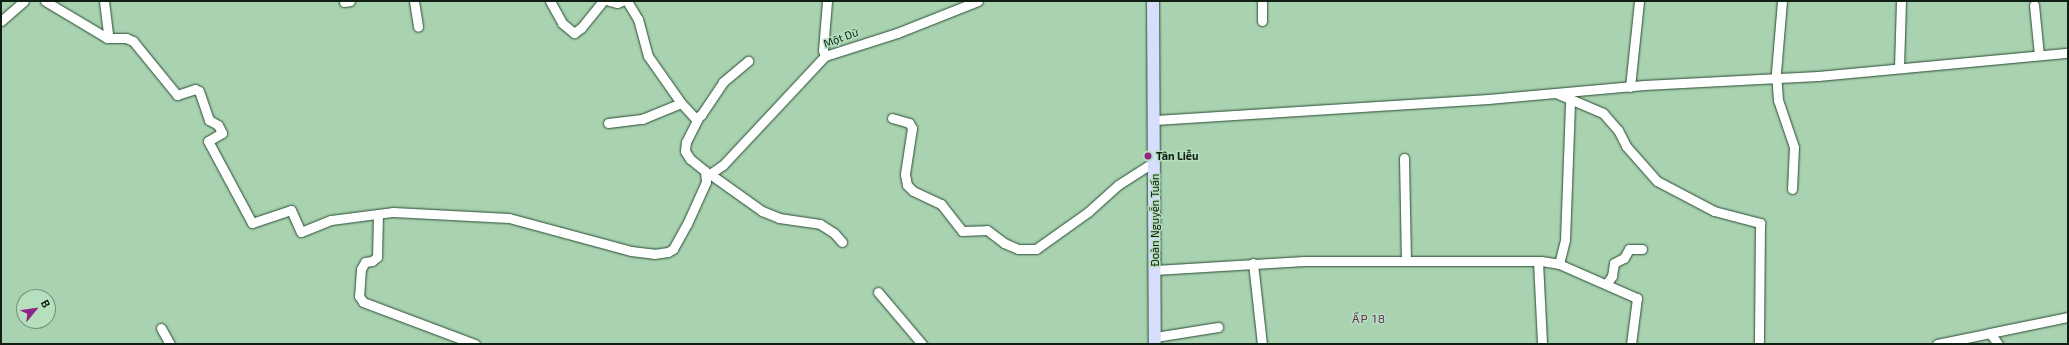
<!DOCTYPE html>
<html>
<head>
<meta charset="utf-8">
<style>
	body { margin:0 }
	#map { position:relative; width:2069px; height:345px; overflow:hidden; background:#a9d2b1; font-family:"Exo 2",sans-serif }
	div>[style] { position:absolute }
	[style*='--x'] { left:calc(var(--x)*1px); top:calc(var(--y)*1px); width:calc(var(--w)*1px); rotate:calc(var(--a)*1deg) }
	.roads { filter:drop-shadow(0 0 1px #274c31) drop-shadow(0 0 1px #274c31) }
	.minor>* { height:9px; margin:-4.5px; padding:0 4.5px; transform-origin:4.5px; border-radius:4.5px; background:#fff }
	.secondary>* { height:12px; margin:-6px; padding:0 6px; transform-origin:6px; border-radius:6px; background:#d6ddfd }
	.dots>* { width:11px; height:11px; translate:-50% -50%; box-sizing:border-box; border:2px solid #b6dfbe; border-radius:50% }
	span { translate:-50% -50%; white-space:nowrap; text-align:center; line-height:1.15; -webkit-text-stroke:3px #b6dfbe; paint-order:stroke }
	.street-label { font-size:11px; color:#0f1f13 }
	.poi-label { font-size:11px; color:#0f1f13; font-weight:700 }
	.left { translate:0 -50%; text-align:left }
	.neighbourhood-label { font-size:12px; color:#663161; letter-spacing:1px }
	.frame { position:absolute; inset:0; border:2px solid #0f1f13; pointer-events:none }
	.north { position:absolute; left:16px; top:289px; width:40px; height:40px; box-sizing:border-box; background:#b6dfbe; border:1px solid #73927a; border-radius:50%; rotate:61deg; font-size:11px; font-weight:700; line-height:16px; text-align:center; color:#0f1f13 }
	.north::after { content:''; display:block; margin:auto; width:14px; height:18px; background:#8f2387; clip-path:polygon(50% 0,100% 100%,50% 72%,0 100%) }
</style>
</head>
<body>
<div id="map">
	<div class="roads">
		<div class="minor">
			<div style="--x:45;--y:1;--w:72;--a:30.8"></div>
			<div style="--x:107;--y:38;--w:19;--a:0"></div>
			<div style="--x:126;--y:38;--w:8;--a:23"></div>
			<div style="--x:133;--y:41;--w:70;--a:50.8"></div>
			<div style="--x:177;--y:95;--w:19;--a:-18"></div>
			<div style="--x:195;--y:89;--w:4;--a:27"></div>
			<div style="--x:199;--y:91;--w:31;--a:71"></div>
			<div style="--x:209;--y:120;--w:10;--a:29"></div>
			<div style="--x:218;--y:125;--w:9;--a:63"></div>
			<div style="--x:222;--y:133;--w:16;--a:150"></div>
			<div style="--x:208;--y:141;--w:93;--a:61.8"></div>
			<div style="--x:252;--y:223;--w:41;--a:-18.4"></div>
			<div style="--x:291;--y:210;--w:24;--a:66"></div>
			<div style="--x:301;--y:232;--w:32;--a:-22"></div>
			<div style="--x:331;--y:220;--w:63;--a:-7.4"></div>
			<div style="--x:393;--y:212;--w:116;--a:3"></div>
			<div style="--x:509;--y:218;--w:126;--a:15.1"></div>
			<div style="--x:631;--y:251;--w:23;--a:7"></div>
			<div style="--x:654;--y:254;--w:14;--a:-8"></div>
			<div style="--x:668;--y:252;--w:6;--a:-31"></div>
			<div style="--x:673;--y:249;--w:29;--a:-61"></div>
			<div style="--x:687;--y:224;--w:46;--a:-65.7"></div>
			<div style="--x:706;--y:182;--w:11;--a:-95"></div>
			<div style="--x:705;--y:171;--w:19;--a:-141"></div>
			<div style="--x:690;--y:159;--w:9;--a:-122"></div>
			<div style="--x:685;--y:151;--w:9;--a:-84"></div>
			<div style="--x:686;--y:142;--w:28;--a:-63"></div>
			<div style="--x:104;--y:1;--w:33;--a:83"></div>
			<div style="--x:414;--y:1;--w:26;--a:81"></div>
			<div style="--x:550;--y:1;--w:25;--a:61"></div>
			<div style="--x:562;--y:23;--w:16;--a:40"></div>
			<div style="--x:574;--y:33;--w:9;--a:-36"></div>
			<div style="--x:581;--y:28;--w:35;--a:-51"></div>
			<div style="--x:609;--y:1;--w:8;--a:14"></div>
			<div style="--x:617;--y:3;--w:5;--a:-22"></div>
			<div style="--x:627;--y:1;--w:21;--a:59"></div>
			<div style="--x:638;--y:19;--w:38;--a:75"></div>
			<div style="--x:648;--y:56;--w:57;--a:54.9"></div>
			<div style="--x:681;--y:103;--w:21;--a:47"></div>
			<div style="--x:695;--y:118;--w:7;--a:-27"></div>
			<div style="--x:701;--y:115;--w:40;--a:-56"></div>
			<div style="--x:723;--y:82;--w:33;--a:-40"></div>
			<div style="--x:1782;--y:1;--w:71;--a:94.8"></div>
			<div style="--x:1776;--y:72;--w:28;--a:86"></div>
			<div style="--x:1778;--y:100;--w:50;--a:71.2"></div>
			<div style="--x:1794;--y:147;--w:42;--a:92.7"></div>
			<div style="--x:344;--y:2;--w:6;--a:-9"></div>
			<div style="--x:2034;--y:5;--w:50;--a:84.3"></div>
			<div style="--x:1;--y:21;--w:30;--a:-41"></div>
			<div style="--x:1262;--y:21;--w:20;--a:-90"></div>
			<div style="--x:825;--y:56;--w:6;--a:-108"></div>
			<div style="--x:823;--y:50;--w:49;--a:-85.3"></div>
			<div style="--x:1899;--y:68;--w:67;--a:-88.3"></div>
			<div style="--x:1630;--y:87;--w:86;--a:-84"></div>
			<div style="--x:1556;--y:93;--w:51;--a:23.1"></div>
			<div style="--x:1603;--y:113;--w:23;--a:49"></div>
			<div style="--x:1618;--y:130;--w:18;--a:63"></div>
			<div style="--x:1626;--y:146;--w:47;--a:48.5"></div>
			<div style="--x:1657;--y:181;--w:64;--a:27.8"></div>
			<div style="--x:1714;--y:211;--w:48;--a:14.6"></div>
			<div style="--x:1760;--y:223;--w:121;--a:90.5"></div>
			<div style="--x:892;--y:118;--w:18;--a:16"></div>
			<div style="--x:909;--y:123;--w:6;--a:59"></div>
			<div style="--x:912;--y:128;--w:47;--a:98.7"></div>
			<div style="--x:905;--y:174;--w:11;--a:80"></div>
			<div style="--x:907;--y:185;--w:8;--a:45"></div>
			<div style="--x:913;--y:191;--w:31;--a:25"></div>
			<div style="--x:941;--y:204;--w:34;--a:52"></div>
			<div style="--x:962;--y:231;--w:25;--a:-2"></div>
			<div style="--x:987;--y:230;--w:21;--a:37"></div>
			<div style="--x:1004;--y:243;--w:15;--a:23"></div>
			<div style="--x:1018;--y:249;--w:18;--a:0"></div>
			<div style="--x:1036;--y:249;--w:64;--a:-35.4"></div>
			<div style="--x:1088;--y:212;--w:40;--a:-42"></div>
			<div style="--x:1118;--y:185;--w:43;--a:-32.6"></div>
			<div style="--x:1155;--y:120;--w:334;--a:-3.6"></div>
			<div style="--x:1488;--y:99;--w:157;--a:-5.1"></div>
			<div style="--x:1644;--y:85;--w:174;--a:-3"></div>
			<div style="--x:1818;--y:76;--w:251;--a:-5.3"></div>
			<div style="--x:608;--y:123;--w:34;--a:-7"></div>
			<div style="--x:642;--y:119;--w:42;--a:-22.3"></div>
			<div style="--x:1404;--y:158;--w:101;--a:88.9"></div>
			<div style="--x:710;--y:174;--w:64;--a:35.4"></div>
			<div style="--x:762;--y:211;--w:18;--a:22"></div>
			<div style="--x:779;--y:218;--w:41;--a:8.3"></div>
			<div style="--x:820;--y:224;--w:17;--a:33"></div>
			<div style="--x:834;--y:233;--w:12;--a:48"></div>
			<div style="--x:707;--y:176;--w:19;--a:-35"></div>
			<div style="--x:723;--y:165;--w:149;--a:-46.9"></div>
			<div style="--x:825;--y:56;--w:76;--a:-17.7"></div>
			<div style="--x:897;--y:33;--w:87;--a:-21.6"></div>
			<div style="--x:378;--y:214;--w:43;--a:91.3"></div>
			<div style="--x:377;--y:257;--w:6;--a:141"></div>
			<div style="--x:372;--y:261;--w:7;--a:172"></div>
			<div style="--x:365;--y:262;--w:8;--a:120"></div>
			<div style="--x:361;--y:269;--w:27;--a:94"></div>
			<div style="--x:359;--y:296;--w:7;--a:56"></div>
			<div style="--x:363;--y:302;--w:120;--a:20.6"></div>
			<div style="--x:1538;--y:261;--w:83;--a:87.2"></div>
			<div style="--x:1253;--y:263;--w:81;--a:83.7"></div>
			<div style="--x:1559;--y:264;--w:25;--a:-76"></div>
			<div style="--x:1565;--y:240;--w:139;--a:-87.9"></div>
			<div style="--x:1155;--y:270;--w:149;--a:-3.5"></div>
			<div style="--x:1304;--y:261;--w:237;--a:0"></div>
			<div style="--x:1541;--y:261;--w:18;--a:9"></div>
			<div style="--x:1559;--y:264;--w:85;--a:23.6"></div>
			<div style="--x:1637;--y:298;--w:46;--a:97.4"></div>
			<div style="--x:1607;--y:283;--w:9;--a:-54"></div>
			<div style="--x:1612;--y:276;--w:13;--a:-81"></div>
			<div style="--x:1614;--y:263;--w:11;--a:-27"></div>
			<div style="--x:1624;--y:258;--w:10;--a:-61"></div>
			<div style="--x:1629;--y:249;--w:13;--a:0"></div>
			<div style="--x:878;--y:292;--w:68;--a:49.8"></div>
			<div style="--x:161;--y:328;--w:18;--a:61"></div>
			<div style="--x:1990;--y:333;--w:80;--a:-11.6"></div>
			<div style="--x:1155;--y:337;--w:64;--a:-9"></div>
			<div style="--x:1937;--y:344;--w:54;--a:-11.7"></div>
			<div style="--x:1990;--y:333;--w:14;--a:54"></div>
		</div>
		<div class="secondary">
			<div style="--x:1153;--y:1;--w:343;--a:89.7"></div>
		</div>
	</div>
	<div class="dots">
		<div style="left:1148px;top:156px;background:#8f2387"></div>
	</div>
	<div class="street-label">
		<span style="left:841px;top:38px;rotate:-20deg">Một Dữ</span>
		<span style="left:1155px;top:220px;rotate:-90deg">Đoàn Nguyễn Tuấn</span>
	</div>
	<div class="poi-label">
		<span class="left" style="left:1156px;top:156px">Tân Liễu</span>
	</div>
	<div class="neighbourhood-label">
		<span style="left:1369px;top:319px">ẤP 18</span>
	</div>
	<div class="frame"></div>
	<div class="north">B</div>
</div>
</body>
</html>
